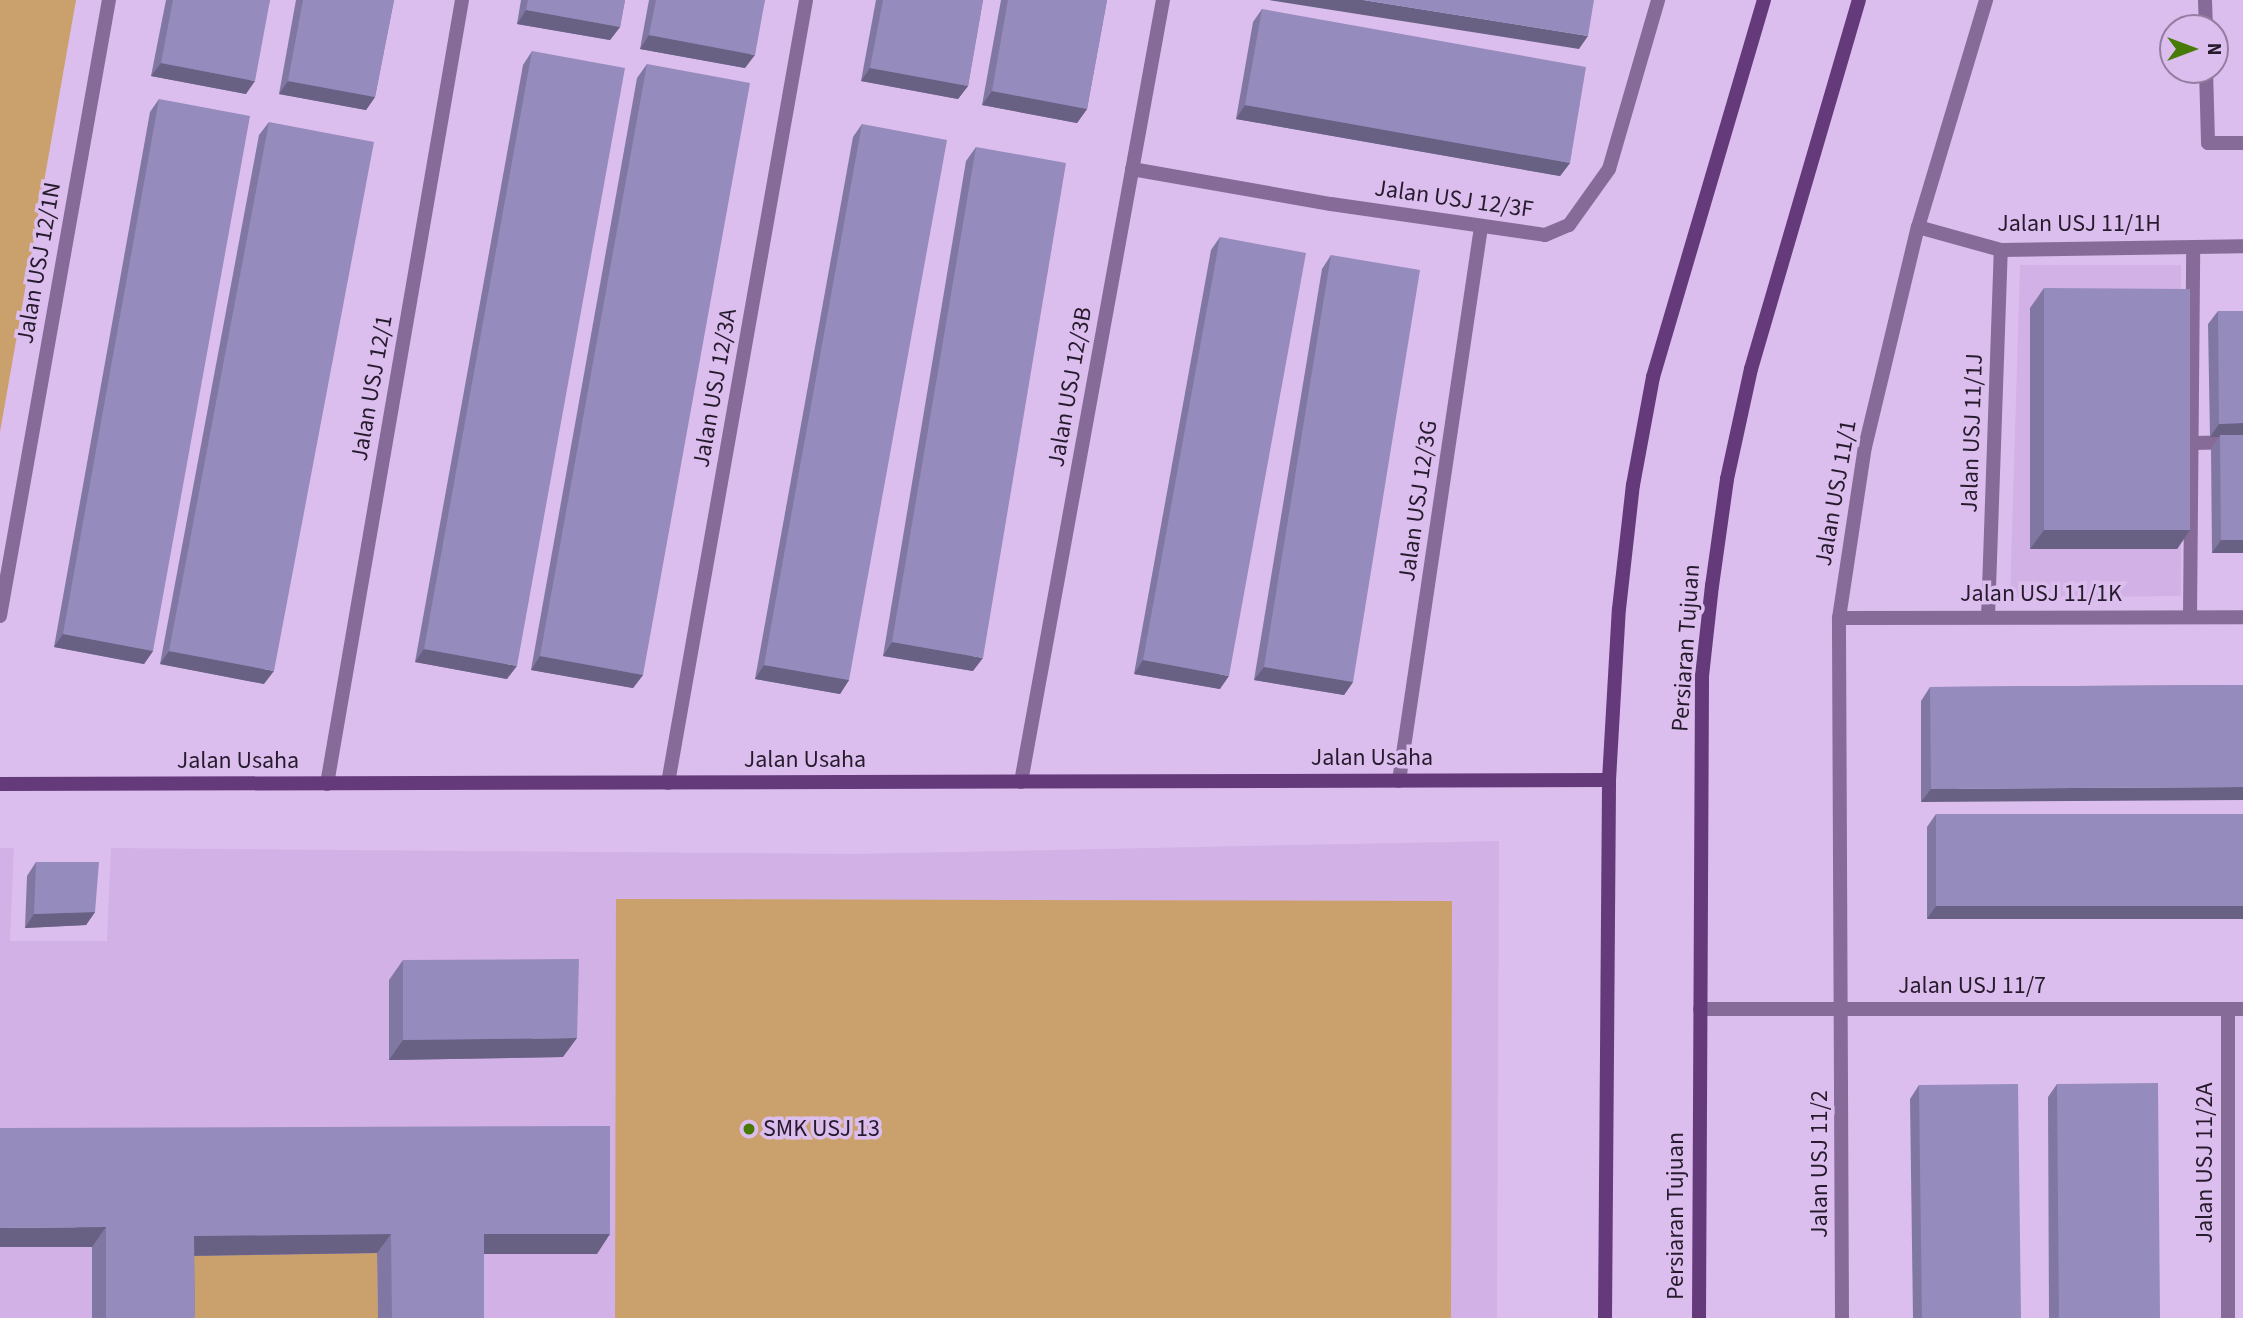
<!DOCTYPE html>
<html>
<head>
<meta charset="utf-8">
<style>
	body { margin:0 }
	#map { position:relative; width:2243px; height:1318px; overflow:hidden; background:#dcbeee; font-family:"Source Sans 3",sans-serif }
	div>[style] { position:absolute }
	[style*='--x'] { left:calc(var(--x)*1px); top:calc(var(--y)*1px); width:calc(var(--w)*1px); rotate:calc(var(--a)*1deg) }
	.built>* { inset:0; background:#d2b1e6 }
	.green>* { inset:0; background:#caa16d }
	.lane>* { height:14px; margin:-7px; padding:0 7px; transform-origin:7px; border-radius:7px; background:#866a97 }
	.street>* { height:14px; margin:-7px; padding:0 7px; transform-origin:7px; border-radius:7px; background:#866a97 }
	.secondary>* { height:14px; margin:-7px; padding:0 7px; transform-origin:7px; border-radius:7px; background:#643a7b }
	.wall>* { inset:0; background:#8078a3 }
	.shaded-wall>* { inset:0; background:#686184 }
	.building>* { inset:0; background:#958bbd }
	.dots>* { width:19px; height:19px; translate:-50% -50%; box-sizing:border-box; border:4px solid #dcbeee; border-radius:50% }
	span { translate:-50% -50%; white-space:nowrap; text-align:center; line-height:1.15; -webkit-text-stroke:7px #dcbeee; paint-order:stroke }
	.street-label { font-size:24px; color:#261b2c }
	.poi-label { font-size:24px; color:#261b2c }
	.left { translate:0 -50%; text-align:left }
	.north { position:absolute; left:2159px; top:14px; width:70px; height:70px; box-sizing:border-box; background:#dcbeee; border:2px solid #937da0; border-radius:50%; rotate:90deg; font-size:19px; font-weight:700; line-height:28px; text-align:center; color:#261b2c }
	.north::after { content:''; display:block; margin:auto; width:24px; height:32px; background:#477a07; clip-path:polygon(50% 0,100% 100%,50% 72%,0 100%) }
</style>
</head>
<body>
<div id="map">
	<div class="built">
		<div style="clip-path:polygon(2020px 265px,2181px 265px,2181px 596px,2010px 598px)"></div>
		<div style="clip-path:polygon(1499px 841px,1497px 1318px,0 1318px,0 848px,14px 848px,10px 941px,107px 941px,111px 848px,853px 854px)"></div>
	</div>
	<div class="green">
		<div style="clip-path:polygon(0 0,76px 0,0 432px)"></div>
		<div style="clip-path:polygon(616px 899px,1452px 901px,1451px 1318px,615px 1318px)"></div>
		<div style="clip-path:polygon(377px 1253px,378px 1318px,181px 1318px,180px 1256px)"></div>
	</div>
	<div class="lane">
		<div style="--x:2205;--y:0;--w:28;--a:88"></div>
		<div style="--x:2206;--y:70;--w:73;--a:88.4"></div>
		<div style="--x:2208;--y:143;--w:35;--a:0"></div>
		<div style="--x:2192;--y:443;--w:51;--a:-1.1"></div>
		<div style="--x:2190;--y:617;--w:370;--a:-89.5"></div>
	</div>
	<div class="street">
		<div style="--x:1132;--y:169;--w:202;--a:10"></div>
		<div style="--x:1331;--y:204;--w:216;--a:8.2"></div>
		<div style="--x:1545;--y:235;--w:26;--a:-23"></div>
		<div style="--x:1569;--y:225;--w:69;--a:-54.5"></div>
		<div style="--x:1609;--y:169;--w:176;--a:-73.8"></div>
		<div style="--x:1918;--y:227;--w:86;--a:15.5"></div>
		<div style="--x:2001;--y:250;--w:242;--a:-0.9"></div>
		<div style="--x:0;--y:616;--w:626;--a:-79.97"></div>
		<div style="--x:1988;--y:617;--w:367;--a:-88"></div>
		<div style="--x:1839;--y:618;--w:404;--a:-0.1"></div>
		<div style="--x:1399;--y:781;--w:560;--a:-81.58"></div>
		<div style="--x:1021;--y:782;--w:795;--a:-79.71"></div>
		<div style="--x:668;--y:783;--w:795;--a:-80"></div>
		<div style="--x:327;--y:784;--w:796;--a:-80.23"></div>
		<div style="--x:1700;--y:1009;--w:543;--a:0"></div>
		<div style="--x:1842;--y:1318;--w:700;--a:-90.25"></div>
		<div style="--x:1839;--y:618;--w:173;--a:-81.4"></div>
		<div style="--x:1865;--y:447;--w:226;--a:-76.5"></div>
		<div style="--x:1918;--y:227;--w:237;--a:-73.3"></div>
		<div style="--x:2228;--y:1318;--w:309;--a:-90"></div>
	</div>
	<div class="secondary">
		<div style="--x:0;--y:784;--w:1609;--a:-0.14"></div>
		<div style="--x:1605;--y:1318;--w:538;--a:-89.57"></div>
		<div style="--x:1609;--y:780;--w:171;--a:-86.7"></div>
		<div style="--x:1619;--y:609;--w:125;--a:-83.6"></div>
		<div style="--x:1633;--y:485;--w:110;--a:-79.5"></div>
		<div style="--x:1653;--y:377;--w:393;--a:-73.6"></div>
		<div style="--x:1699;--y:1318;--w:642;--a:-89.73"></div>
		<div style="--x:1702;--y:676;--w:91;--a:-83.7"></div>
		<div style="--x:1712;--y:586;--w:108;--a:-82"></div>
		<div style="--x:1727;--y:479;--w:113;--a:-77.7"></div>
		<div style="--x:1751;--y:369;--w:384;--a:-73.7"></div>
	</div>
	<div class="wall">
		<div style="clip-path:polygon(166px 0,270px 0,246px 94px,151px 76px)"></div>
		<div style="clip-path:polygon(296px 0,394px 0,375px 97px,366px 110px,279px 94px)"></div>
		<div style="clip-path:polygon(521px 0,625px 0,620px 27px,610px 40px,517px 24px)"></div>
		<div style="clip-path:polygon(649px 0,765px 0,745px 68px,640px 49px)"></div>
		<div style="clip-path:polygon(876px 0,983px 0,968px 86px,958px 99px,861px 81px)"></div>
		<div style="clip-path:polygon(1001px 0,1107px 0,1087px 109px,1077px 123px,982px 105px)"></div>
		<div style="clip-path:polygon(1262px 9px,1570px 163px,1560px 176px,1236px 119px,1253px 22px)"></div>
		<div style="clip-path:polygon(532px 51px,507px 679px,415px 662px,523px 65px)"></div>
		<div style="clip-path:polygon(647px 64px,643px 675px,633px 688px,531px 670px,637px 78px)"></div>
		<div style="clip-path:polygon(159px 99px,153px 651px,144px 664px,54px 647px,150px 112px)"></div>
		<div style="clip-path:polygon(269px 122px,264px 684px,160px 664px,259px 135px)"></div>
		<div style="clip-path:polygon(862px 124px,849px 680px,840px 694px,755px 679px,853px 137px)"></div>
		<div style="clip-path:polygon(976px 147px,973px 671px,883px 656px,966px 161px)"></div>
		<div style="clip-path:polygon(1220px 237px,1220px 689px,1134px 674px,1211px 250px)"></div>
		<div style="clip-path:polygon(1331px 255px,1353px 682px,1344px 695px,1254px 680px,1322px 269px)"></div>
		<div style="clip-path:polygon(2044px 288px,2190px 530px,2177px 549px,2030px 549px,2030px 308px)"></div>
		<div style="clip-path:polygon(2218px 311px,2243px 311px,2243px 553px,2212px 553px,2211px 449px,2219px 437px,2210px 437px,2208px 324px)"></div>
		<div style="clip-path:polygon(2243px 685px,1921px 802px,1921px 701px,1930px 687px)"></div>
		<div style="clip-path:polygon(1936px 814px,2243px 814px,1927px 919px,1927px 827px)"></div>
		<div style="clip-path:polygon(36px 862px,95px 912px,86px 925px,25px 928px,27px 876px)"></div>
		<div style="clip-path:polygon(403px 960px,563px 1057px,389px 1060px,389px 980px)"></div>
		<div style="clip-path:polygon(2057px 1084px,2160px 1318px,2049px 1318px,2048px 1097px)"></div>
		<div style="clip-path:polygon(1919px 1085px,2021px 1318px,1913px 1318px,1910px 1099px)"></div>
		<div style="clip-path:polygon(0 1128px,597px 1254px,484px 1254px,484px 1318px,378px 1318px,377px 1253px,194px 1256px,195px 1318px,92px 1318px,92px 1247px)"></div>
	</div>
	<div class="shaded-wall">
		<div style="clip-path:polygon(1269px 0,1363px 0,1588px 36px,1579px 49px)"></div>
		<div style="clip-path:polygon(526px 10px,620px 27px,610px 40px,517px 24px)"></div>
		<div style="clip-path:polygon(649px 35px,755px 55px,745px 68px,640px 49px)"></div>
		<div style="clip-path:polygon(161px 63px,255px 81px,246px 94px,151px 76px)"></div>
		<div style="clip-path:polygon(870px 68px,968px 86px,958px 99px,861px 81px)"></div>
		<div style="clip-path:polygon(288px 81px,375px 97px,366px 110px,279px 94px)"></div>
		<div style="clip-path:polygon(992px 91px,1087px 109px,1077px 123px,982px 105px)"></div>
		<div style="clip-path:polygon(1245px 105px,1570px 163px,1560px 176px,1236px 119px)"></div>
		<div style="clip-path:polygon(2243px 423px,2243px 437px,2210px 437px,2219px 424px)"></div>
		<div style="clip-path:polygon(2044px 530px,2190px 530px,2177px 549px,2030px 549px)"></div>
		<div style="clip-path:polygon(2221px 540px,2243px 540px,2243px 553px,2212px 553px)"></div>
		<div style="clip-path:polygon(63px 634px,153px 651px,144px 664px,54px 647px)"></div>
		<div style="clip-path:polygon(892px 642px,983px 658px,973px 671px,883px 656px)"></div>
		<div style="clip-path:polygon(424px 649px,517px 666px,507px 679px,415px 662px)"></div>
		<div style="clip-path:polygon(169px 651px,274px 671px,264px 684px,160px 664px)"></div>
		<div style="clip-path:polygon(540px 656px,643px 675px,633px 688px,531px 670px)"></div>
		<div style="clip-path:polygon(1143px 660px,1229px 676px,1220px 689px,1134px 674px)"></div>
		<div style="clip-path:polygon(764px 665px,849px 680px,840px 694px,755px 679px)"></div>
		<div style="clip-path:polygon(1264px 667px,1353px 682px,1344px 695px,1254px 680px)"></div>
		<div style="clip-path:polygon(2243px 787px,2243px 800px,1921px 802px,1931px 789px)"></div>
		<div style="clip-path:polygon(1936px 906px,2243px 906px,2243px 919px,1927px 919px)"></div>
		<div style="clip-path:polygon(95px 912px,86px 925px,25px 928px,34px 914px)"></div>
		<div style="clip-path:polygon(577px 1038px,563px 1057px,389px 1060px,403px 1040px)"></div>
		<div style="clip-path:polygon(106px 1227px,92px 1247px,0 1247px,0 1228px)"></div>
		<div style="clip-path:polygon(391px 1234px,377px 1253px,180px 1256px,194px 1236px)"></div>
		<div style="clip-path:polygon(484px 1234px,610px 1234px,597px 1254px,470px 1254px)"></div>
	</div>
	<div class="building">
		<div style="clip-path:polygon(173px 0,270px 0,255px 81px,161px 63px)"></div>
		<div style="clip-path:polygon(303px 0,394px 0,375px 97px,288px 81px)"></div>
		<div style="clip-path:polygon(528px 0,625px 0,620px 27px,526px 10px)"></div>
		<div style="clip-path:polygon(656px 0,765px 0,755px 55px,649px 35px)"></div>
		<div style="clip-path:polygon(883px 0,983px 0,968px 86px,870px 68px)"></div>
		<div style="clip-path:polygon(1008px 0,1107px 0,1087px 109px,992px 91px)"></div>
		<div style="clip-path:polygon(1363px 0,1594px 0,1588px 36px)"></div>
		<div style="clip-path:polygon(1262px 9px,1586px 67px,1570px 163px,1245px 105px)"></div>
		<div style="clip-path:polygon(532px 51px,625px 68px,517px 666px,424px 649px)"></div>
		<div style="clip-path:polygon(647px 64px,750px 83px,643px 675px,540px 656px)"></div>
		<div style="clip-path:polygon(159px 99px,250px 116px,153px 651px,63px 634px)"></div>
		<div style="clip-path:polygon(269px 122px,374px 142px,274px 671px,169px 651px)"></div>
		<div style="clip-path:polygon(862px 124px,947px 140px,849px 680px,764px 665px)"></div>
		<div style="clip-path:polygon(976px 147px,1066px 163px,983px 658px,892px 642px)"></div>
		<div style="clip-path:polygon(1220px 237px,1306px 253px,1229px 676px,1143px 660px)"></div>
		<div style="clip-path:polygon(1331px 255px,1420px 270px,1353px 682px,1264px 667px)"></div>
		<div style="clip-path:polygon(2044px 288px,2190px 289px,2190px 530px,2044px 530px)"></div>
		<div style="clip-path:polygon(2218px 311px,2243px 311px,2243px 423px,2219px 424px)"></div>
		<div style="clip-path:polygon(2220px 435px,2243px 435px,2243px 540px,2221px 540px)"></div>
		<div style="clip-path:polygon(2243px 685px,2243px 787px,1931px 789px,1930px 687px)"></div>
		<div style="clip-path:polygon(1936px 814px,2243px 814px,2243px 906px,1936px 906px)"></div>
		<div style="clip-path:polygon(36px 862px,99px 862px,95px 912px,34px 914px)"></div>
		<div style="clip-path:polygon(579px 959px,577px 1038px,403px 1040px,403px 960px)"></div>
		<div style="clip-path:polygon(2158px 1083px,2160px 1318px,2059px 1318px,2057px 1084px)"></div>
		<div style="clip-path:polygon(2018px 1084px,2021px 1318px,1922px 1318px,1919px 1085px)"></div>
		<div style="clip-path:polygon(610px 1126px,610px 1234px,484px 1234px,484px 1318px,392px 1318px,391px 1234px,194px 1236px,195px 1318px,106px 1318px,106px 1227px,0 1228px,0 1128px)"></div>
	</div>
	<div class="dots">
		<div style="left:749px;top:1129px;background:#477a07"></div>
	</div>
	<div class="street-label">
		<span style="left:1454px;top:199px;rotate:8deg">Jalan USJ 12/3F</span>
		<span style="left:2079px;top:224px">Jalan USJ 11/1H</span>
		<span style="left:39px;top:263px;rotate:-80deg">Jalan USJ 12/1N</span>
		<span style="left:1070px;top:387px;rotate:-80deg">Jalan USJ 12/3B</span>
		<span style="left:372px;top:388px;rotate:-80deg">Jalan USJ 12/1</span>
		<span style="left:715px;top:388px;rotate:-80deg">Jalan USJ 12/3A</span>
		<span style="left:1972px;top:433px;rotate:-88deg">Jalan USJ 11/1J</span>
		<span style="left:1836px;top:493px;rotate:-80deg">Jalan USJ 11/1</span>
		<span style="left:1418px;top:501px;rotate:-82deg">Jalan USJ 12/3G</span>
		<span style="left:2041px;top:594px">Jalan USJ 11/1K</span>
		<span style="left:1686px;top:648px;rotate:-86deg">Persiaran Tujuan</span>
		<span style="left:1372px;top:758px">Jalan Usaha</span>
		<span style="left:805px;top:760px">Jalan Usaha</span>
		<span style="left:238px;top:761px">Jalan Usaha</span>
		<span style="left:1972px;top:986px">Jalan USJ 11/7</span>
		<span style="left:2205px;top:1163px;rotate:-90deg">Jalan USJ 11/2A</span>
		<span style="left:1820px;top:1164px;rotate:-90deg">Jalan USJ 11/2</span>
		<span style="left:1676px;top:1216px;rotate:-90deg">Persiaran Tujuan</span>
	</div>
	<div class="poi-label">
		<span class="left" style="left:763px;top:1129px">SMK USJ 13</span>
	</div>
	<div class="north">N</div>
</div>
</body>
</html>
